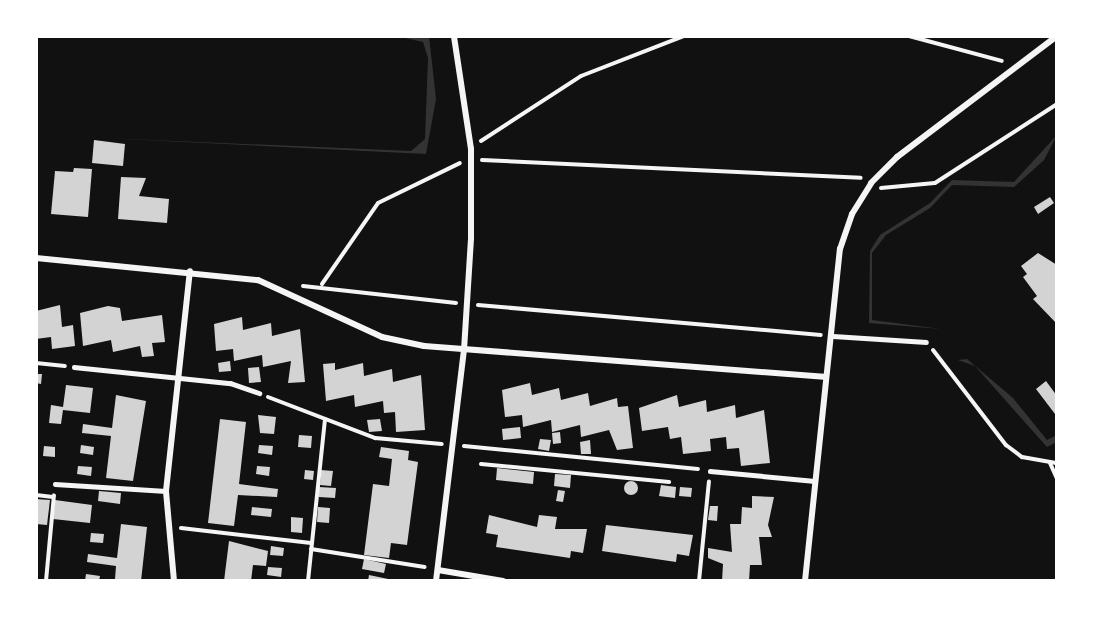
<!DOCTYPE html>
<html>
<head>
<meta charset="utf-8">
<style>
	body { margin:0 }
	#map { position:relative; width:1093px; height:617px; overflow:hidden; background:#111; font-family:"Titillium Web",sans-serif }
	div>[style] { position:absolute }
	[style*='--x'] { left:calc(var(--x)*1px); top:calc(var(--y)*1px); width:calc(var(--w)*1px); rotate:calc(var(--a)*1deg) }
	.water>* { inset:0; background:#333 }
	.building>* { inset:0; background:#d3d3d3 }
	.round { border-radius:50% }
	.path>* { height:4px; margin:-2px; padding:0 2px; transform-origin:2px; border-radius:2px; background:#f5f5f5 }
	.service>* { height:4.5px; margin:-2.25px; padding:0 2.25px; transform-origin:2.25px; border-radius:2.25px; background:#f5f5f5 }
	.minor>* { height:6px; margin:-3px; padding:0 3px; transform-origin:3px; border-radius:3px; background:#f5f5f5 }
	span { translate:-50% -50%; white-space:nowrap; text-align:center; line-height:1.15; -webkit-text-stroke:6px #fff; paint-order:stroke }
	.frame { position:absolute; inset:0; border:38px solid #fff; pointer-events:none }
</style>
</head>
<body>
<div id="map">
	<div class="water">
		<div style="clip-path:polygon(396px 36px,429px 36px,436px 99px,426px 154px,103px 138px,411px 151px,425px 139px,428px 58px,423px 42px)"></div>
		<div style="clip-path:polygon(1057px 135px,1044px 160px,1014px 187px,952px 185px,930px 208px,886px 235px,872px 253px,872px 320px,941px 329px,869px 323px,870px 251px,880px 235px,930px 203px,952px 180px,1014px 182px)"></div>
		<div style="clip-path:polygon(967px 359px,1013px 398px,1047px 440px,1057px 435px,1057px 442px,1047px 447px,975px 366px,958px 360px)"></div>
	</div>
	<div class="building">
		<div style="clip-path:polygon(94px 140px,125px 144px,123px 166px,92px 163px)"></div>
		<div style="clip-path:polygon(74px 168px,92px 169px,88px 217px,51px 214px,55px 171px,73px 172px)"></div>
		<div style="clip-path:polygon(121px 177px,146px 178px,139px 196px,169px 199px,167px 223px,118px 219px)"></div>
		<div style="clip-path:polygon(1050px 197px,1054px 203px,1038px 214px,1034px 207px)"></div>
		<div style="clip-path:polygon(1038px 253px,1057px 265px,1057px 324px,1033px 299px,1037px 296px,1023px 277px,1027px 274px,1021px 266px)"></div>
		<div style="clip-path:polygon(60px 305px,62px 327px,73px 325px,75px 346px,52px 349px,51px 337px,36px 339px,36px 311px)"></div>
		<div style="clip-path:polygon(108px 306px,120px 308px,122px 321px,162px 315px,165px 342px,152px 343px,154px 356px,142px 357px,140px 346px,113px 352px,111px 340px,83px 346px,80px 313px)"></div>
		<div style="clip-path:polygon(242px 317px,243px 330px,271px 323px,272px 336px,300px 329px,305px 382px,288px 383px,291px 361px,263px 367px,262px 355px,234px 361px,233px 349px,216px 351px,214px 324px)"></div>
		<div style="clip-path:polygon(230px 361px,231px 371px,219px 372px,218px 363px)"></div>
		<div style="clip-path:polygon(335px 363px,335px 370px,363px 363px,364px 376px,392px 369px,393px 382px,421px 375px,425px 430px,396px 432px,395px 412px,384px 413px,383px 401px,355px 407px,354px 395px,326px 401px,323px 364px)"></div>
		<div style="clip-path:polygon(259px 367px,261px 382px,249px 383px,248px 368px)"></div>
		<div style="clip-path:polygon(36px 374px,42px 374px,41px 384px,36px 383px)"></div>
		<div style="clip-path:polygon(1046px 381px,1057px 396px,1055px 414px,1036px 389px)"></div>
		<div style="clip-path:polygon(530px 383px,532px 395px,559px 388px,561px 400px,588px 393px,590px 406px,617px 398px,618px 407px,628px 406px,633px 448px,617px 450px,609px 430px,581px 437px,580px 425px,552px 432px,551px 420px,523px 427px,522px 415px,505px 417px,502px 390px)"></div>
		<div style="clip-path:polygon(66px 385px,93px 388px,90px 413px,63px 410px,61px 424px,49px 423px,51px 405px,63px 407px)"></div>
		<div style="clip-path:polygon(116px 395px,146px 401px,133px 481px,106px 478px,111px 436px,82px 433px,83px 424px,112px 428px)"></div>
		<div style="clip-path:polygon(677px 395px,679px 407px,706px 400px,707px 412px,735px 405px,736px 418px,764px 410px,770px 463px,741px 466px,739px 448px,727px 449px,726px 437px,710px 439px,711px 451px,683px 454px,681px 437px,670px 439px,668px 427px,642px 431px,639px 408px)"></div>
		<div style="clip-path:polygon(258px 415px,276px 417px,274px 434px,260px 433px)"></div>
		<div style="clip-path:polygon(220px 419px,246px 422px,239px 484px,278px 489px,277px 497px,238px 495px,234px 526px,208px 523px)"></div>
		<div style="clip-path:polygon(380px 419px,382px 431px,369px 432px,367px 420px)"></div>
		<div style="clip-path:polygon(520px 427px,521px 438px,503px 440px,502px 429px)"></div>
		<div style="clip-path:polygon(560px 432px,561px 443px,553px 444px,552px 433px)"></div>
		<div style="clip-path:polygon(299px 435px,312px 436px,311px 448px,298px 447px)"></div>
		<div style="clip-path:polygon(540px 439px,551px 440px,549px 451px,538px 449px)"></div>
		<div style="clip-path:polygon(590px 440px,591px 454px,581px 454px,580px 442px)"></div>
		<div style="clip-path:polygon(81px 445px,94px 447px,93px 455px,80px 453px)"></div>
		<div style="clip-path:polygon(259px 445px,273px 446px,272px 455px,258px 453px)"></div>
		<div style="clip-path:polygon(44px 446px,55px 447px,55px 457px,43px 456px)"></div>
		<div style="clip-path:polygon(381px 447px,409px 451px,408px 460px,418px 462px,407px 545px,391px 543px,389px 558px,364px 555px,373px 484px,389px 486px,392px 459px,379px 457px)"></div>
		<div style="clip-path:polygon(78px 466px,92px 467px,91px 476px,77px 474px)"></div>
		<div style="clip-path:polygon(257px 466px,270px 467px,269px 476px,256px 474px)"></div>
		<div style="clip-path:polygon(497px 468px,534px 472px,533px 484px,496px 480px)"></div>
		<div style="clip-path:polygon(305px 470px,314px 471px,313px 480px,304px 479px)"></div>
		<div style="clip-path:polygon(321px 470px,333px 471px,331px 486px,320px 485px)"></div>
		<div style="clip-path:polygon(555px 474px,571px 475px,570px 488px,554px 486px)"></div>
		<div class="round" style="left:624px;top:481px;width:14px;height:14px"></div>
		<div style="clip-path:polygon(661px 485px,676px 487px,675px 498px,659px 496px)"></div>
		<div style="clip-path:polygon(319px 487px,336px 488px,335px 498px,319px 497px)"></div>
		<div style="clip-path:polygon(680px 487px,692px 488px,691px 497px,679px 496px)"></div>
		<div style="clip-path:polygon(558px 490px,565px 491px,563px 502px,556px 501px)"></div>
		<div style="clip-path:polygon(99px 491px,121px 493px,120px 504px,98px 501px)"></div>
		<div style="clip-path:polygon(752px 496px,774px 497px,768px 525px,772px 537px,759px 537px,762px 565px,750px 565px,749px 581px,722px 581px,723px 564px,708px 558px,708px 548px,732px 552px,730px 524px,741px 524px,742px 507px,752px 508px)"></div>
		<div style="clip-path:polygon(36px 499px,50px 500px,47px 525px,36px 524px)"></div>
		<div style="clip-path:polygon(55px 500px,92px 505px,90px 523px,53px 519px)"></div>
		<div style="clip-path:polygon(710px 506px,718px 506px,717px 521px,708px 520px)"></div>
		<div style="clip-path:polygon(252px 507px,272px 509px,271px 517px,251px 515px)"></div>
		<div style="clip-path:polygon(318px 507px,330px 508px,329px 523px,317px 522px)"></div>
		<div style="clip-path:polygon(489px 515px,537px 527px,539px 515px,557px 517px,555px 529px,587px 529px,583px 553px,571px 551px,570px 558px,496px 547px,498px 535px,486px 533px)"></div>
		<div style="clip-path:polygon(291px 517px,303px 518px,302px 533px,291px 532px)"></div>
		<div style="clip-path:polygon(121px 524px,147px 527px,141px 581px,105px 581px,115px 579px,116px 566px,87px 562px,88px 554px,117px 558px)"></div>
		<div style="clip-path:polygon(606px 525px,693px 535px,689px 556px,677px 554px,676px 562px,602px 551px)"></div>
		<div style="clip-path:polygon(91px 533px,104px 534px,103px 543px,90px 542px)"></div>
		<div style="clip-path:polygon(229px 541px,268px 551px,266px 566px,253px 565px,251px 581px,224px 581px)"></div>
		<div style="clip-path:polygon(271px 546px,284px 548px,283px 556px,270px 555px)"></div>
		<div style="clip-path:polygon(364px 559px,386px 564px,384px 573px,362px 569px)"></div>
		<div style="clip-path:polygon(268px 567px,282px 568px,281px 577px,267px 575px)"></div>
		<div style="clip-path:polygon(86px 574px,100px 576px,99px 581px,85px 581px)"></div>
		<div style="clip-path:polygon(369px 575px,393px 580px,393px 581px,368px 581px)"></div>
	</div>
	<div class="path">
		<div style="--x:909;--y:36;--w:96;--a:15"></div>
		<div style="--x:481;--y:141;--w:119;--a:-33"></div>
		<div style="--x:581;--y:76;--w:110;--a:-21.2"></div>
		<div style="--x:482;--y:160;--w:379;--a:2.7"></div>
		<div style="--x:881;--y:188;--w:54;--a:-5.3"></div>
		<div style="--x:935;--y:183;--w:145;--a:-32.9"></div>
		<div style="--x:322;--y:284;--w:98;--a:-55.3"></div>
		<div style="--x:378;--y:203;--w:91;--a:-26"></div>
		<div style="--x:303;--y:286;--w:154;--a:6.3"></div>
		<div style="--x:478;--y:305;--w:344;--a:5"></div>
		<div style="--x:933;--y:350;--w:120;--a:52.5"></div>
		<div style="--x:1006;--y:445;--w:20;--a:37"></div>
		<div style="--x:1022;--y:457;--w:36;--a:10"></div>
		<div style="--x:36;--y:363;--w:29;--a:6"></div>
		<div style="--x:268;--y:397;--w:115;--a:21"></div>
		<div style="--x:375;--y:438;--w:67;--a:5.1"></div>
		<div style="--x:464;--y:446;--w:235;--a:5.6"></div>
		<div style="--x:1050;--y:463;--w:17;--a:66"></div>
		<div style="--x:481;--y:464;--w:189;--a:5.5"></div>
		<div style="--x:36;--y:495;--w:17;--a:7"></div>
		<div style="--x:181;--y:528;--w:131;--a:6.6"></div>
		<div style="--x:311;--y:549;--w:115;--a:9"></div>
		<div style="--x:46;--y:581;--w:86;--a:-84.7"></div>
		<div style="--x:308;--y:581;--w:163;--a:-84"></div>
		<div style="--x:699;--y:581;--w:100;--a:-84.3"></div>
	</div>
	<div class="service">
		<div style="--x:833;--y:336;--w:93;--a:3.7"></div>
		<div style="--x:74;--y:367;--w:157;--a:5.9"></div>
		<div style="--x:230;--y:383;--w:31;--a:19"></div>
		<div style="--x:710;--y:471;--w:105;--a:5.4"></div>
		<div style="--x:55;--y:484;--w:111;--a:3.6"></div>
	</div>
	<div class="minor">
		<div style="--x:36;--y:258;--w:223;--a:5.7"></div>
		<div style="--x:258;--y:280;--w:136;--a:24.7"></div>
		<div style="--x:382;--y:337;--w:43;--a:12.1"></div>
		<div style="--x:424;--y:346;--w:401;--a:4.4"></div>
		<div style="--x:438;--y:570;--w:66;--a:9.6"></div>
		<div style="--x:174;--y:581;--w:90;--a:-95.1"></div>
		<div style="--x:166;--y:491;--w:221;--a:-83.8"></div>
		<div style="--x:436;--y:581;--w:233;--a:-83.1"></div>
		<div style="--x:464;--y:350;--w:112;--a:-86.4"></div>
		<div style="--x:471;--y:238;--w:89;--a:-90"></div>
		<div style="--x:471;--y:149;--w:114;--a:-98.6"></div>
		<div style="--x:805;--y:581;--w:334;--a:-84"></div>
		<div style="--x:840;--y:249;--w:37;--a:-71"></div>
		<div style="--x:852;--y:214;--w:36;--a:-58"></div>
		<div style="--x:871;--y:183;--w:37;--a:-45"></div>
		<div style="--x:897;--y:157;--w:201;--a:-37.1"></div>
	</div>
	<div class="frame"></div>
</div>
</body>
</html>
